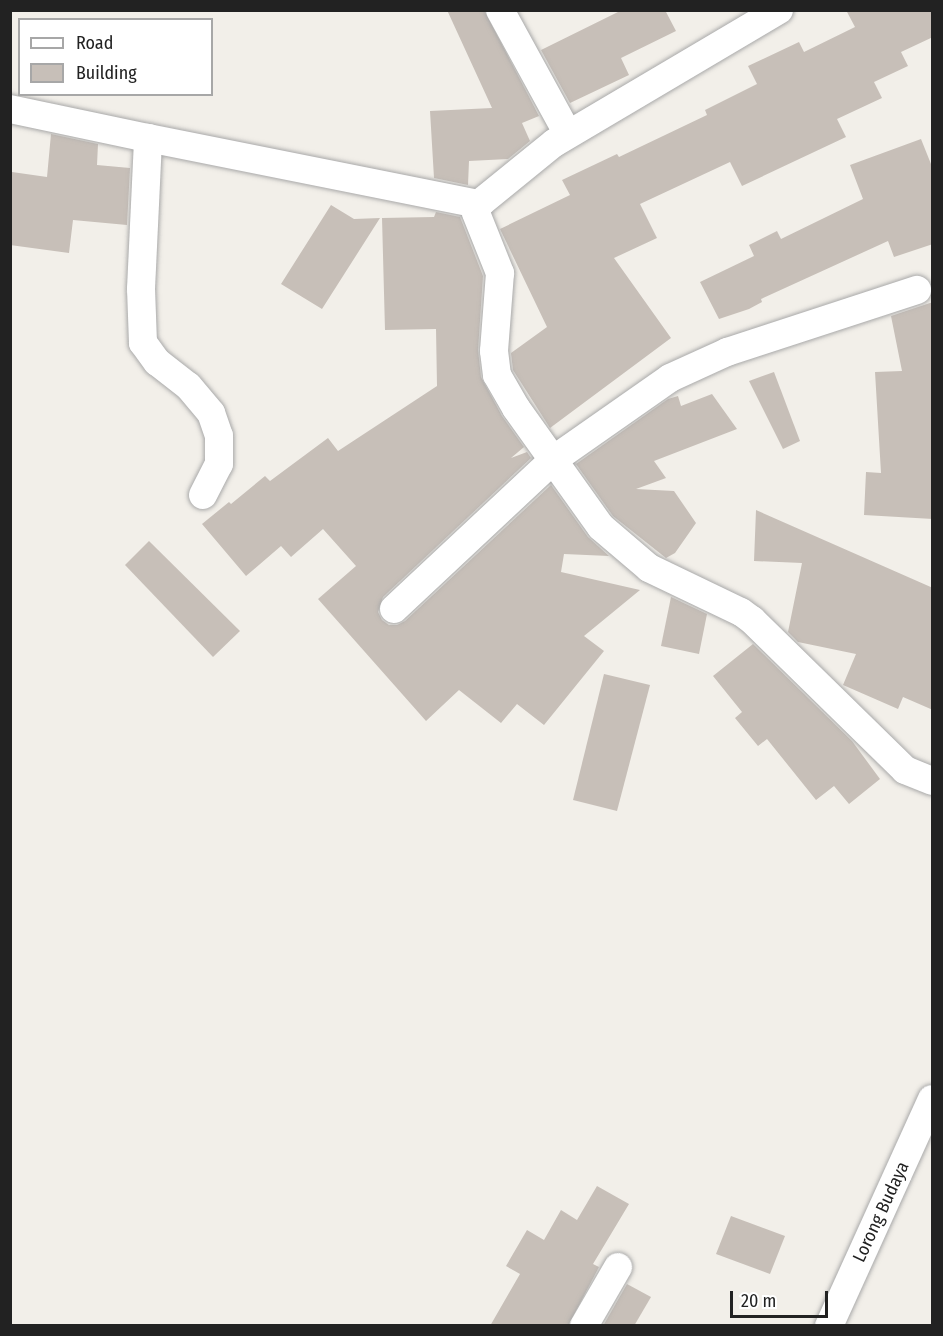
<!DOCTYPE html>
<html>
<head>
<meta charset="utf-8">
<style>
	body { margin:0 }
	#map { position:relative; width:943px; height:1336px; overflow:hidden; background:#f2efe9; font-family:"Fira Sans Condensed",sans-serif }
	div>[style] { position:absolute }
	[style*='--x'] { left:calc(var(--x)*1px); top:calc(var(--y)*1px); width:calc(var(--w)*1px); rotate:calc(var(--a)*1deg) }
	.building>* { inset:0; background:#c7bfb8 }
	.roads { filter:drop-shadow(0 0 2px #a9a9a9) drop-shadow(0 0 2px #a9a9a9) }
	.minor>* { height:28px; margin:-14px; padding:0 14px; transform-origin:14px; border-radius:14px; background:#fff }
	span { translate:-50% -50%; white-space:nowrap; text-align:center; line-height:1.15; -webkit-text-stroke:5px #fff; paint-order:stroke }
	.street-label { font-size:18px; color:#222 }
	.frame { position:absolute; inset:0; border:12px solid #222; pointer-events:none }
	.legend { position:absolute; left:18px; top:18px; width:195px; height:78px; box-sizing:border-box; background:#fff; border:2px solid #a7a7a7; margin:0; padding:8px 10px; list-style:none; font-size:18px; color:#222 }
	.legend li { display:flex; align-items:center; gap:12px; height:30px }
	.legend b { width:30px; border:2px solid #a7a7a7 }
	.scale { position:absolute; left:730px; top:1291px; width:98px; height:27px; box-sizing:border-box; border:3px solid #222; border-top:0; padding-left:8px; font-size:18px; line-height:21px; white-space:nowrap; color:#222; -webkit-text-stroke:4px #fff; paint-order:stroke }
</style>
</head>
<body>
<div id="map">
	<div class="building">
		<div style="clip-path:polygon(447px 10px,484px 10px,539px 116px,522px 123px,530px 141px,508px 159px,469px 161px,468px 185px,434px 178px,430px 111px,492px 108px)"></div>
		<div style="clip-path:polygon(622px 10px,665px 10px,676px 31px,621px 58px,629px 75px,570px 103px,541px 50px)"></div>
		<div style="clip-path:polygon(846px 10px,933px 10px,933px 37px,901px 52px,908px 66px,874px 82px,882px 98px,837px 119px,846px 137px,742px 186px,730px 162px,640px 204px,657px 238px,614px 258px,671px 338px,550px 428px,513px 370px,511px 353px,547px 327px,500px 229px,570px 195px,562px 180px,617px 154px,619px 157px,707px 115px,705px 110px,757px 84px,748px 66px,799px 42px,804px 52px,855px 27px)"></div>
		<div style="clip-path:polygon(51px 134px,98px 144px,97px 165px,130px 168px,127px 225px,73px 220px,69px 253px,10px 245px,12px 172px,47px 177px)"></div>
		<div style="clip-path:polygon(921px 139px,933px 169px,933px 244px,894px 257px,888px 241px,761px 299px,762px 302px,749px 309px,719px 319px,700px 282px,754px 256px,749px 245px,777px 231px,781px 239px,863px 199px,850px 165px)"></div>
		<div style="clip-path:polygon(331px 205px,354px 219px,380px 218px,322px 309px,281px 284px)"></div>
		<div style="clip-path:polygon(436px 212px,460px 217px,483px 276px,478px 350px,481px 377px,502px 416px,524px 447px,511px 458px,527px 452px,531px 458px,383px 597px,378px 612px,382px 620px,389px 625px,397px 625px,405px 621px,551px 485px,588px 537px,609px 556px,564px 554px,561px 572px,640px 590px,584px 636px,604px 651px,544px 725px,517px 704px,501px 723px,459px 690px,426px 721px,318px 599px,356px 566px,323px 529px,291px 557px,281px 546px,246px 576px,202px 524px,229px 502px,231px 504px,265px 476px,270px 481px,328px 438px,338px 451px,437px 386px,436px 329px,385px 330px,382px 218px,434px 217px)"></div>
		<div style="clip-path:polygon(933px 302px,933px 519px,864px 515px,866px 472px,881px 473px,875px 372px,902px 371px,891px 316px)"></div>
		<div style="clip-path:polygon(774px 372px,800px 441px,783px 449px,749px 381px)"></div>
		<div style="clip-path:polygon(712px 394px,737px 429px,654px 461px,666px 478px,636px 489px,674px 491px,696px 523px,675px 553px,666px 558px,613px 516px,576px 464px,668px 399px,678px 396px,681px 406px)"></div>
		<div style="clip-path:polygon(756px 510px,933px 588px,933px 710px,903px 697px,898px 709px,843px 685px,856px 654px,798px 642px,788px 632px,802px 563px,754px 561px)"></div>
		<div style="clip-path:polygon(149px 541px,240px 631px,213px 657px,125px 565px)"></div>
		<div style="clip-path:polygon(671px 597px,707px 614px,699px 654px,661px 646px)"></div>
		<div style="clip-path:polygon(753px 644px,852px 741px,880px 779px,849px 804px,834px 786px,816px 800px,767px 739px,758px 746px,735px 718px,742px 712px,713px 676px)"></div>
		<div style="clip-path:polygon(604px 674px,650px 685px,617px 811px,573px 800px)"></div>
		<div style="clip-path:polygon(597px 1186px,629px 1204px,593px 1264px,599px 1267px,568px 1326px,490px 1326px,520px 1274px,506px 1266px,527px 1230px,544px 1240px,561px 1210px,577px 1220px)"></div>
		<div style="clip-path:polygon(731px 1216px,785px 1236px,770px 1274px,716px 1254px)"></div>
		<div style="clip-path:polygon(627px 1284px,651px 1297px,634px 1326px,603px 1326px)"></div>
	</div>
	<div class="roads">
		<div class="minor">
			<div style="--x:500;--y:10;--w:141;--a:61.3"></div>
			<div style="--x:779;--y:10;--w:261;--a:149.4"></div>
			<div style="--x:554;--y:143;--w:97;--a:140.9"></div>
			<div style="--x:479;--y:204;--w:9;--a:108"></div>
			<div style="--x:476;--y:213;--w:65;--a:68.2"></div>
			<div style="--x:500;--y:273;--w:78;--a:94.4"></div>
			<div style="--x:494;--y:351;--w:24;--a:83"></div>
			<div style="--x:497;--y:375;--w:38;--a:60"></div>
			<div style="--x:516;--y:408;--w:146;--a:54.5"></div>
			<div style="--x:601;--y:527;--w:63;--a:40.5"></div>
			<div style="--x:649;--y:568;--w:102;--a:25.6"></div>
			<div style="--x:741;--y:612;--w:14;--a:36"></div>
			<div style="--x:752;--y:620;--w:214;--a:44.4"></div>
			<div style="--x:905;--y:770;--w:29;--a:22"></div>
			<div style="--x:10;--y:109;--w:141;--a:11.9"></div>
			<div style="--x:203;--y:495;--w:35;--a:-63"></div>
			<div style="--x:219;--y:464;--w:28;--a:-90"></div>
			<div style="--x:219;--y:436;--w:24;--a:-109"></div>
			<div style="--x:211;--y:413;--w:35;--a:-130"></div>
			<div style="--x:188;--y:386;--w:39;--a:-142"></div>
			<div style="--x:157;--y:362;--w:24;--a:-126"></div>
			<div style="--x:143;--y:343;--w:54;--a:-92.1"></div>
			<div style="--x:141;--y:289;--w:151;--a:-87.3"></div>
			<div style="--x:148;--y:138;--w:338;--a:11.3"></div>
			<div style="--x:394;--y:609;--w:218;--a:-43.1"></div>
			<div style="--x:553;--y:460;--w:143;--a:-35"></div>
			<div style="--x:670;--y:378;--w:63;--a:-24.5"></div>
			<div style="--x:727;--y:352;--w:200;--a:-18.1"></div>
			<div style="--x:584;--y:1326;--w:68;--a:-60"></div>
			<div style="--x:829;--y:1326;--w:249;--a:-65.6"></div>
		</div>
	</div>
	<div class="street-label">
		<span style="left:881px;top:1212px;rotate:-65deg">Lorong Budaya</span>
	</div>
	<div class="frame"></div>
	<ul class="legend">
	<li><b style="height:8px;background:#fff"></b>Road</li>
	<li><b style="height:16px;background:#c7bfb8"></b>Building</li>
	</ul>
	<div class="scale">20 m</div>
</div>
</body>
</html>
